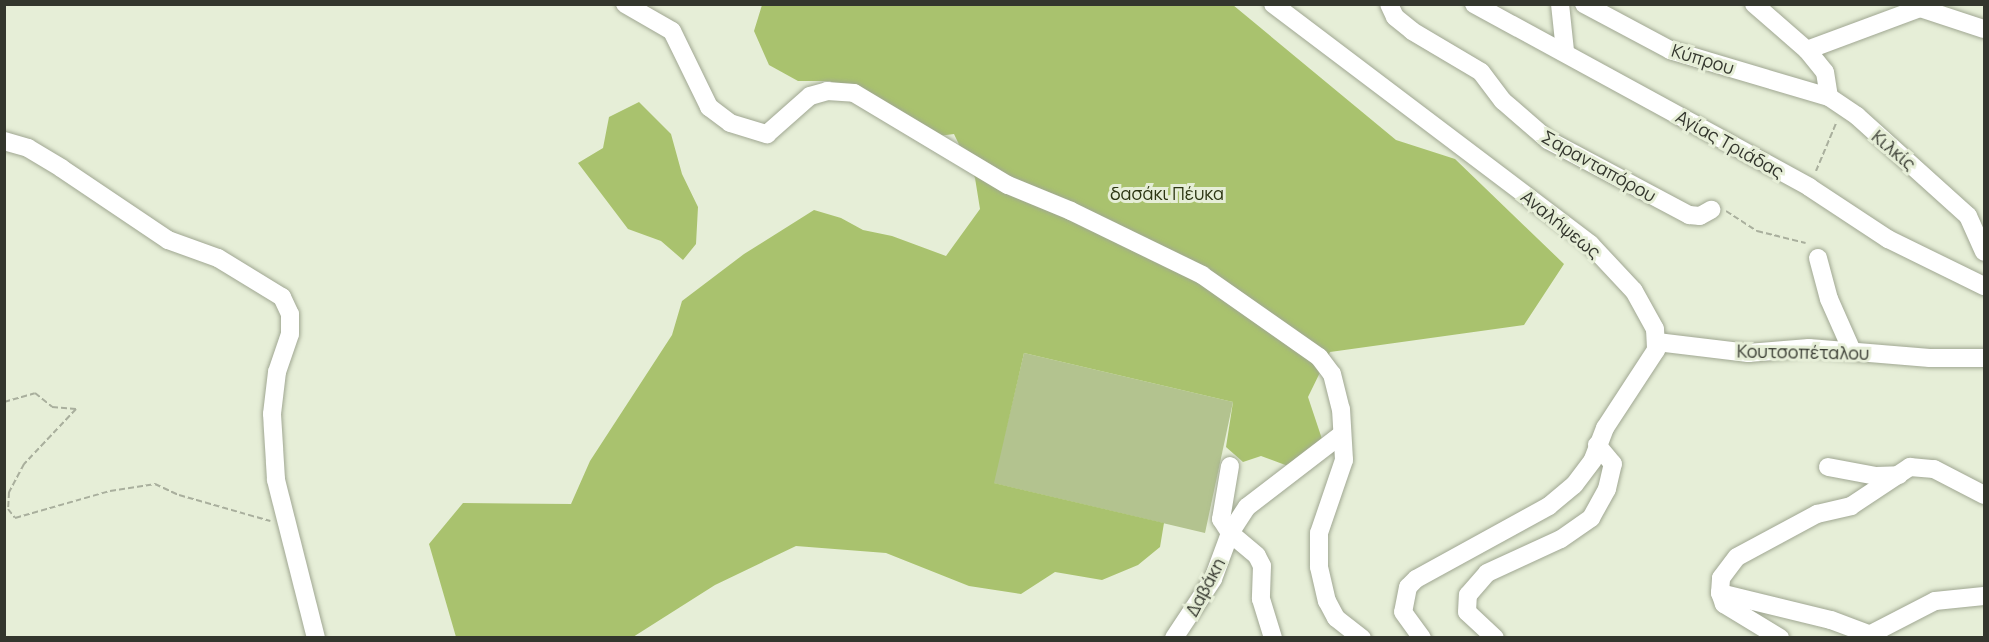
<!DOCTYPE html>
<html>
<head>
<meta charset="utf-8">
<style>
	body { margin:0 }
	#map { position:relative; width:1989px; height:642px; overflow:hidden; background:#e6eed7; font-family:Manrope,sans-serif }
	div>[style] { position:absolute }
	[style*='--x'] { left:calc(var(--x)*1px); top:calc(var(--y)*1px); width:calc(var(--w)*1px); rotate:calc(var(--a)*1deg) }
	.green>* { inset:0; background:#b3c38f }
	.forest>* { inset:0; background:#a9c26e }
	.path>* { height:2px; margin-top:-1px; transform-origin:0; background:repeating-linear-gradient(90deg,#a9af9d 0 6px,transparent 0 9px) }
	.roads { filter:drop-shadow(0 0 2px #a0a792) drop-shadow(0 0 2px #a0a792) }
	.minor>* { height:18px; margin:-9px; padding:0 9px; transform-origin:9px; border-radius:9px; background:#fff }
	span { translate:-50% -50%; white-space:nowrap; text-align:center; line-height:1.15; -webkit-text-stroke:6px #e6eed7; paint-order:stroke }
	.street-label { font-size:18px; color:#33362d }
	.park-label { font-size:18px; color:#2c3512 }
	.frame { position:absolute; inset:0; border:6px solid #33362d; pointer-events:none }
</style>
</head>
<body>
<div id="map">
	<div class="green">
		<div style="clip-path:polygon(1024px 353px,1233px 402px,1205px 533px,993px 483px)"></div>
	</div>
	<div class="forest">
		<div style="clip-path:polygon(762px 5px,1233px 5px,1396px 140px,1455px 159px,1564px 264px,1524px 325px,1330px 352px,1308px 397px,1323px 442px,1288px 466px,1261px 456px,1243px 462px,1226px 447px,1233px 402px,1024px 353px,994px 483px,1164px 523px,1160px 547px,1138px 565px,1102px 580px,1055px 572px,1021px 594px,969px 586px,886px 553px,796px 546px,715px 585px,633px 637px,456px 637px,429px 544px,463px 503px,571px 504px,590px 461px,672px 335px,682px 301px,744px 254px,814px 210px,841px 218px,863px 230px,892px 236px,946px 256px,980px 209px,975px 178px,954px 134px,923px 138px,882px 117px,830px 81px,798px 81px,769px 65px,754px 31px)"></div>
		<div style="clip-path:polygon(639px 102px,671px 134px,682px 174px,698px 207px,696px 244px,683px 260px,661px 241px,628px 229px,578px 163px,603px 148px,609px 117px)"></div>
	</div>
	<div class="path">
		<div style="--x:1816;--y:171;--w:54;--a:-67.2"></div>
		<div style="--x:1726;--y:211;--w:37;--a:33"></div>
		<div style="--x:1757;--y:231;--w:50;--a:13.8"></div>
		<div style="--x:4;--y:402;--w:32;--a:-16"></div>
		<div style="--x:35;--y:393;--w:22;--a:39"></div>
		<div style="--x:52;--y:407;--w:24;--a:5"></div>
		<div style="--x:76;--y:409;--w:76;--a:133.4"></div>
		<div style="--x:24;--y:464;--w:32;--a:118"></div>
		<div style="--x:9;--y:492;--w:17;--a:93"></div>
		<div style="--x:8;--y:509;--w:11;--a:52"></div>
		<div style="--x:15;--y:518;--w:99;--a:-15.9"></div>
		<div style="--x:110;--y:491;--w:46;--a:-8.8"></div>
		<div style="--x:155;--y:484;--w:26;--a:25"></div>
		<div style="--x:179;--y:495;--w:95;--a:15.9"></div>
	</div>
	<div class="roads">
		<div class="minor">
			<div style="--x:625;--y:4;--w:54;--a:29.9"></div>
			<div style="--x:672;--y:31;--w:85;--a:64"></div>
			<div style="--x:709;--y:107;--w:26;--a:37"></div>
			<div style="--x:730;--y:123;--w:39;--a:17"></div>
			<div style="--x:767;--y:134;--w:57;--a:-41.5"></div>
			<div style="--x:810;--y:96;--w:18;--a:-16"></div>
			<div style="--x:827;--y:91;--w:27;--a:4"></div>
			<div style="--x:854;--y:93;--w:179;--a:30.9"></div>
			<div style="--x:1008;--y:185;--w:68;--a:22.4"></div>
			<div style="--x:1071;--y:211;--w:146;--a:26"></div>
			<div style="--x:1202;--y:275;--w:143;--a:35"></div>
			<div style="--x:1319;--y:357;--w:21;--a:53"></div>
			<div style="--x:1332;--y:374;--w:36;--a:76"></div>
			<div style="--x:1341;--y:409;--w:51;--a:86.6"></div>
			<div style="--x:1344;--y:460;--w:77;--a:108.9"></div>
			<div style="--x:1319;--y:533;--w:34;--a:90"></div>
			<div style="--x:1319;--y:567;--w:35;--a:77"></div>
			<div style="--x:1327;--y:601;--w:19;--a:62"></div>
			<div style="--x:1336;--y:618;--w:33;--a:38"></div>
			<div style="--x:1273;--y:4;--w:398;--a:37.1"></div>
			<div style="--x:1590;--y:244;--w:64;--a:46.9"></div>
			<div style="--x:1634;--y:291;--w:43;--a:61.1"></div>
			<div style="--x:1655;--y:329;--w:21;--a:87"></div>
			<div style="--x:1656;--y:350;--w:93;--a:123.2"></div>
			<div style="--x:1605;--y:428;--w:34;--a:111"></div>
			<div style="--x:1593;--y:460;--w:31;--a:127"></div>
			<div style="--x:1574;--y:485;--w:33;--a:140"></div>
			<div style="--x:1549;--y:506;--w:152;--a:151.2"></div>
			<div style="--x:1416;--y:579;--w:11;--a:135"></div>
			<div style="--x:1408;--y:587;--w:25;--a:101"></div>
			<div style="--x:1403;--y:612;--w:32;--a:54"></div>
			<div style="--x:1389;--y:4;--w:14;--a:65"></div>
			<div style="--x:1395;--y:17;--w:22;--a:39"></div>
			<div style="--x:1412;--y:31;--w:80;--a:30.7"></div>
			<div style="--x:1481;--y:72;--w:36;--a:53"></div>
			<div style="--x:1503;--y:101;--w:60;--a:40.9"></div>
			<div style="--x:1548;--y:140;--w:160;--a:28"></div>
			<div style="--x:1689;--y:215;--w:11;--a:5"></div>
			<div style="--x:1700;--y:216;--w:13;--a:-29"></div>
			<div style="--x:1474;--y:4;--w:382;--a:28.6"></div>
			<div style="--x:1809;--y:187;--w:95;--a:33.4"></div>
			<div style="--x:1888;--y:239;--w:107;--a:26.1"></div>
			<div style="--x:1560;--y:4;--w:47;--a:83.9"></div>
			<div style="--x:1584;--y:4;--w:98;--a:28.1"></div>
			<div style="--x:1670;--y:50;--w:166;--a:16.5"></div>
			<div style="--x:1754;--y:4;--w:70;--a:41"></div>
			<div style="--x:1807;--y:50;--w:121;--a:-20.4"></div>
			<div style="--x:1920;--y:8;--w:67;--a:18.2"></div>
			<div style="--x:1807;--y:50;--w:28;--a:51"></div>
			<div style="--x:1825;--y:72;--w:25;--a:81"></div>
			<div style="--x:1829;--y:97;--w:34;--a:34"></div>
			<div style="--x:1857;--y:116;--w:149;--a:42"></div>
			<div style="--x:1968;--y:216;--w:39;--a:66"></div>
			<div style="--x:4;--y:141;--w:25;--a:16"></div>
			<div style="--x:28;--y:148;--w:39;--a:31"></div>
			<div style="--x:61;--y:168;--w:129;--a:33.9"></div>
			<div style="--x:168;--y:240;--w:53;--a:19.8"></div>
			<div style="--x:218;--y:258;--w:75;--a:31.4"></div>
			<div style="--x:282;--y:297;--w:19;--a:65"></div>
			<div style="--x:290;--y:314;--w:20;--a:90"></div>
			<div style="--x:290;--y:334;--w:40;--a:108.9"></div>
			<div style="--x:277;--y:372;--w:42;--a:96.8"></div>
			<div style="--x:272;--y:414;--w:66;--a:86.5"></div>
			<div style="--x:276;--y:480;--w:163;--a:75.8"></div>
			<div style="--x:1818;--y:258;--w:42;--a:75"></div>
			<div style="--x:1829;--y:299;--w:57;--a:66.1"></div>
			<div style="--x:1657;--y:342;--w:92;--a:6.9"></div>
			<div style="--x:1748;--y:353;--w:61;--a:-4.7"></div>
			<div style="--x:1809;--y:348;--w:121;--a:4.7"></div>
			<div style="--x:1930;--y:358;--w:54;--a:0"></div>
			<div style="--x:1230;--y:466;--w:54;--a:99.6"></div>
			<div style="--x:1221;--y:519;--w:17;--a:57"></div>
			<div style="--x:1230;--y:533;--w:35;--a:40"></div>
			<div style="--x:1257;--y:556;--w:11;--a:63"></div>
			<div style="--x:1262;--y:566;--w:33;--a:92"></div>
			<div style="--x:1261;--y:599;--w:41;--a:72.9"></div>
			<div style="--x:1828;--y:467;--w:49;--a:10.6"></div>
			<div style="--x:1876;--y:476;--w:23;--a:-2"></div>
			<div style="--x:1720;--y:593;--w:114;--a:13.7"></div>
			<div style="--x:1831;--y:620;--w:51;--a:20.6"></div>
			<div style="--x:1871;--y:634;--w:72;--a:-27.3"></div>
			<div style="--x:1935;--y:601;--w:49;--a:-5.8"></div>
			<div style="--x:1174;--y:638;--w:71;--a:-56.5"></div>
			<div style="--x:1213;--y:579;--w:49;--a:-69.7"></div>
			<div style="--x:1230;--y:533;--w:31;--a:-57"></div>
			<div style="--x:1247;--y:507;--w:118;--a:-37.5"></div>
			<div style="--x:1495;--y:638;--w:38;--a:-137"></div>
			<div style="--x:1467;--y:612;--w:17;--a:-87"></div>
			<div style="--x:1468;--y:595;--w:29;--a:-49"></div>
			<div style="--x:1487;--y:573;--w:81;--a:-24.7"></div>
			<div style="--x:1561;--y:539;--w:37;--a:-35"></div>
			<div style="--x:1591;--y:518;--w:33;--a:-61"></div>
			<div style="--x:1607;--y:489;--w:26;--a:-77"></div>
			<div style="--x:1613;--y:464;--w:25;--a:-130"></div>
			<div style="--x:1780;--y:638;--w:66;--a:-148.7"></div>
			<div style="--x:1724;--y:604;--w:12;--a:-110"></div>
			<div style="--x:1720;--y:593;--w:15;--a:-86"></div>
			<div style="--x:1721;--y:578;--w:26;--a:-53"></div>
			<div style="--x:1737;--y:557;--w:91;--a:-28.3"></div>
			<div style="--x:1817;--y:514;--w:35;--a:-13"></div>
			<div style="--x:1851;--y:506;--w:71;--a:-33.5"></div>
			<div style="--x:1910;--y:467;--w:24;--a:5"></div>
			<div style="--x:1934;--y:469;--w:56;--a:27.5"></div>
		</div>
	</div>
	<div class="street-label">
		<span style="left:1703px;top:59px;rotate:17deg">Κύπρου</span>
		<span style="left:1730px;top:144px;rotate:29deg">Αγίας Τριάδας</span>
		<span style="left:1894px;top:150px;rotate:40deg">Κιλκίς</span>
		<span style="left:1599px;top:166px;rotate:29deg">Σαρανταπόρου</span>
		<span style="left:1561px;top:224px;rotate:39deg">Αναλήψεως</span>
		<span style="left:1803px;top:352px;rotate:1deg">Κουτσοπέταλου</span>
		<span style="left:1205px;top:587px;rotate:-62deg">Δαβάκη</span>
	</div>
	<div class="park-label">
		<span style="left:1167px;top:193px">δασάκι Πέυκα</span>
	</div>
	<div class="frame"></div>
</div>
</body>
</html>
